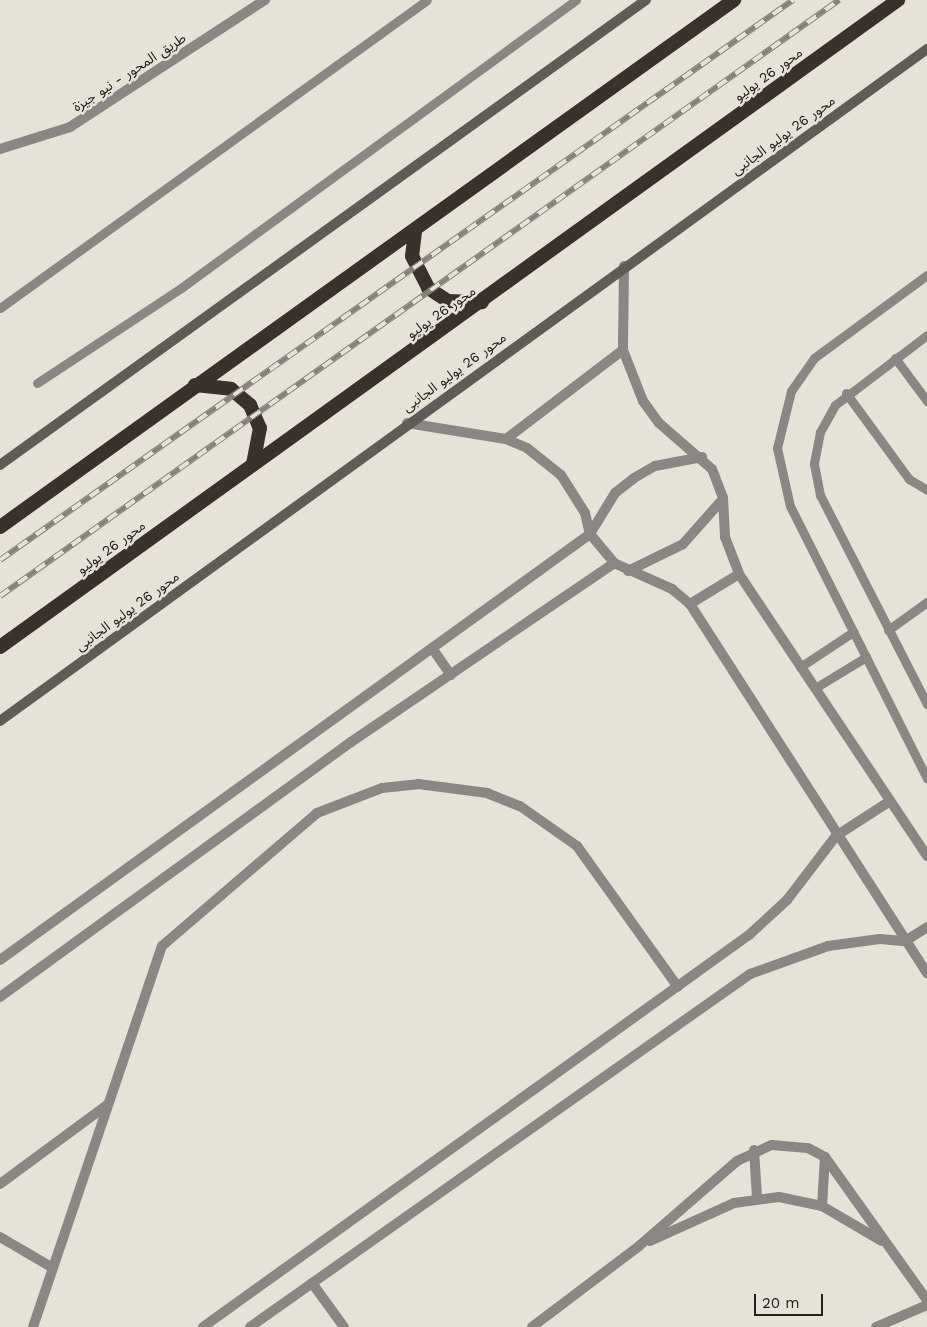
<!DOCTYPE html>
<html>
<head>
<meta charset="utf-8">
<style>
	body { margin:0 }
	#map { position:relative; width:927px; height:1327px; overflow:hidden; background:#e7e2d7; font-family:"Work Sans","Noto Sans Arabic",sans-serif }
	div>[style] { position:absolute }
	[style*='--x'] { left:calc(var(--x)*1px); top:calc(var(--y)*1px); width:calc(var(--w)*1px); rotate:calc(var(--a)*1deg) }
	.service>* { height:9px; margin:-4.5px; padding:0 4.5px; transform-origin:4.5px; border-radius:4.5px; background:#8a8683 }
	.minor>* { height:10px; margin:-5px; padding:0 5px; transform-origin:5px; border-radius:5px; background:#8a8683 }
	.tertiary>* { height:10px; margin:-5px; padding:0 5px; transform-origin:5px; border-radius:5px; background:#8a8683 }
	.secondary>* { height:10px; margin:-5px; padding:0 5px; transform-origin:5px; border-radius:5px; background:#615b57 }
	.trunk>* { height:14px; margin:-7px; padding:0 7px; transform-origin:7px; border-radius:7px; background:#38312c }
	.rail>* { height:5.5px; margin-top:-2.75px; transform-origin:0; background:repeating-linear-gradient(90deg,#e7e2d7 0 11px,#86827a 0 22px); box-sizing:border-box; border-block:1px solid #86827a }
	span { translate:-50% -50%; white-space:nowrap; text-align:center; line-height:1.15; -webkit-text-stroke:5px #e7e2d7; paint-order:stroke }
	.street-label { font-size:14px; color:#22201c }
	.scale { position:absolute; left:754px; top:1294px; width:69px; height:22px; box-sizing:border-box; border:2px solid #22201c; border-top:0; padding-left:6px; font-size:15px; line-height:18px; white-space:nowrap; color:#22201c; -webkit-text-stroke:4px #e7e2d7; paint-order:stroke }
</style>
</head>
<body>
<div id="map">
	<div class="service">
		<div style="--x:927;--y:275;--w:140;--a:143.7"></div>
		<div style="--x:814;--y:358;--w:40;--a:124.9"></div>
		<div style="--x:791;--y:391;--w:59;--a:103.8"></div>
		<div style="--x:777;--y:448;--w:59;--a:77.4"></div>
		<div style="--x:790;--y:506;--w:305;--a:63.3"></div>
		<div style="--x:0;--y:308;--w:526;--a:-35.8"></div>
		<div style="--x:927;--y:335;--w:116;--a:142.7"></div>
		<div style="--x:835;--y:405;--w:31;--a:119"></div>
		<div style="--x:820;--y:432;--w:33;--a:101"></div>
		<div style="--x:814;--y:464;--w:32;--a:79"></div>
		<div style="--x:820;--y:495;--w:235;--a:62.9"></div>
		<div style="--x:895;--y:358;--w:54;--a:53.3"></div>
		<div style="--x:37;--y:383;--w:173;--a:-33.4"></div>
		<div style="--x:181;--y:288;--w:489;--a:-36.1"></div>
		<div style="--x:846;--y:393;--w:107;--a:53.8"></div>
		<div style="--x:909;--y:479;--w:21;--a:31"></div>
		<div style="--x:888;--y:630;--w:48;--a:-35.7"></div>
		<div style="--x:800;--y:667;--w:64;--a:-33.4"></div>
		<div style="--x:815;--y:688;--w:60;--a:-31.3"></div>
	</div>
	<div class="minor">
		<div style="--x:624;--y:266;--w:84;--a:90.7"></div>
		<div style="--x:623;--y:350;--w:55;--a:68.6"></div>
		<div style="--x:643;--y:401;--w:27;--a:54"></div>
		<div style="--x:659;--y:423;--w:70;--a:41"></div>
		<div style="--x:712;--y:469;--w:31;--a:69"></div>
		<div style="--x:723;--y:498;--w:39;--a:87"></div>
		<div style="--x:725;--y:537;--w:40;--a:69"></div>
		<div style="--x:739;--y:574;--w:339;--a:56.3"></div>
		<div style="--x:407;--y:423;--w:100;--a:9.2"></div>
		<div style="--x:506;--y:439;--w:23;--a:23"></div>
		<div style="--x:527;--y:448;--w:43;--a:38.5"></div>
		<div style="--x:561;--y:475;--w:45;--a:57.7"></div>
		<div style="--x:585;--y:513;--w:22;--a:77"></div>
		<div style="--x:590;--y:534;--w:38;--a:50"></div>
		<div style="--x:614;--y:563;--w:64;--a:24.1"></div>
		<div style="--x:672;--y:589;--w:23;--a:40"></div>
		<div style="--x:690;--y:604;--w:439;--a:57.3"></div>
		<div style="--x:506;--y:439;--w:147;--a:-37.3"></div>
		<div style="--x:628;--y:571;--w:61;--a:-26.1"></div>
		<div style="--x:683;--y:544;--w:60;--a:-48.4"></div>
		<div style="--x:690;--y:604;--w:57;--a:-31.5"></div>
		<div style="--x:432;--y:648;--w:33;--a:55"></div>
		<div style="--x:0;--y:960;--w:728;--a:-35.83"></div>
		<div style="--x:590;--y:534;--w:48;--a:-58.6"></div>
		<div style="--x:615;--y:493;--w:24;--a:-38"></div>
		<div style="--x:634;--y:478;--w:24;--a:-30"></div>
		<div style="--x:655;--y:466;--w:48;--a:-10.8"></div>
		<div style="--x:0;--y:997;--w:434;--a:-36"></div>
		<div style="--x:351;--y:742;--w:318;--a:-34.2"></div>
		<div style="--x:754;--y:1150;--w:48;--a:86.4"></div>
		<div style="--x:0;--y:1184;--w:133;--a:-36.4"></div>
		<div style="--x:822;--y:1206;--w:49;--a:-86.5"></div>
		<div style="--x:0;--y:1237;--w:61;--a:30.3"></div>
		<div style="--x:650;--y:1241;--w:92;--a:-24.3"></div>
		<div style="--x:734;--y:1203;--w:45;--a:-7.6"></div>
		<div style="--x:779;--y:1197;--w:44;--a:11.8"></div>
		<div style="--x:822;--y:1206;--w:69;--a:30.3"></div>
		<div style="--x:312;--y:1283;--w:54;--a:54"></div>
		<div style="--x:33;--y:1327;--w:402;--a:-71.3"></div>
		<div style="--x:162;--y:946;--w:204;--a:-40.6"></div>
		<div style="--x:317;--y:813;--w:70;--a:-21"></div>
		<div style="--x:382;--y:788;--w:36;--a:-6"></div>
		<div style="--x:418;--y:784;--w:70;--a:7.4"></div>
		<div style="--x:487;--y:793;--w:35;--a:22"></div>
		<div style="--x:520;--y:806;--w:70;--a:35.1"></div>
		<div style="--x:577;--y:846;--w:173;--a:54.4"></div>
		<div style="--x:203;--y:1327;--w:672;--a:-35.68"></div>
		<div style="--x:749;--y:935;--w:52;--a:-42.6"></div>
		<div style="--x:787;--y:900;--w:81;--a:-52.6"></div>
		<div style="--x:836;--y:836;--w:64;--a:-32.9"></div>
		<div style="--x:250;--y:1327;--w:612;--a:-35.22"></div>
		<div style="--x:750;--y:974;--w:83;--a:-19.7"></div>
		<div style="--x:828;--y:946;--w:52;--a:-7.7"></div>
		<div style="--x:880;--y:939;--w:25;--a:5"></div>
		<div style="--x:905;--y:941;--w:26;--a:-32"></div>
		<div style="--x:532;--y:1327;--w:134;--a:-37.1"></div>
		<div style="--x:639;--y:1246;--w:130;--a:-40.9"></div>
		<div style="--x:737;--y:1161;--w:38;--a:-25"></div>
		<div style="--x:772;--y:1145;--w:36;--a:5"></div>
		<div style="--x:808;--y:1148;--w:19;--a:28"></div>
		<div style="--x:825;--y:1157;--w:176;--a:54.5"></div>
		<div style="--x:876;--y:1327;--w:56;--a:-23.3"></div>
	</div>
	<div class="tertiary">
		<div style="--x:0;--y:149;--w:73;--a:-17.4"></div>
		<div style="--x:70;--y:127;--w:233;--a:-33.1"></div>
	</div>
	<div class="secondary">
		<div style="--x:0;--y:465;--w:796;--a:-35.75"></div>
		<div style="--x:0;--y:721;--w:1145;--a:-35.94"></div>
	</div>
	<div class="trunk">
		<div style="--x:415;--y:232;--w:24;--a:97"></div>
		<div style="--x:412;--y:256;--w:36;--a:63"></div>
		<div style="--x:428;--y:288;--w:24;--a:33"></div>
		<div style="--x:448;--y:301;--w:34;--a:2"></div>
		<div style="--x:195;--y:385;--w:36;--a:6"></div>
		<div style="--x:231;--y:389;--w:25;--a:40"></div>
		<div style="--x:250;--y:405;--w:25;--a:67"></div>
		<div style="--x:260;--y:428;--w:36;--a:101"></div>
		<div style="--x:0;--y:527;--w:904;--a:-35.68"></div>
		<div style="--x:0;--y:647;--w:1107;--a:-35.77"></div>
	</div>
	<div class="rail">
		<div style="--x:0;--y:560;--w:971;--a:-35.23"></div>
		<div style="--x:0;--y:596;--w:1029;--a:-35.39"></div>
	</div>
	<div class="street-label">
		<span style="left:129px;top:72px;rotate:-33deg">طريق المحور - نيو جيزة</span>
		<span style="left:768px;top:74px;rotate:-36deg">محور 26 يوليو</span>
		<span style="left:783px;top:135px;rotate:-36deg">محور 26 يوليو الجانبى</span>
		<span style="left:441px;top:312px;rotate:-35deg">محور 26 يوليو</span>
		<span style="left:454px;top:372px;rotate:-36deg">محور 26 يوليو الجانبى</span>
		<span style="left:111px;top:547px;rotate:-36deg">محور 26 يوليو</span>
		<span style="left:127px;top:611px;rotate:-36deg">محور 26 يوليو الجانبى</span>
	</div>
	<div class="scale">20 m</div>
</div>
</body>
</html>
